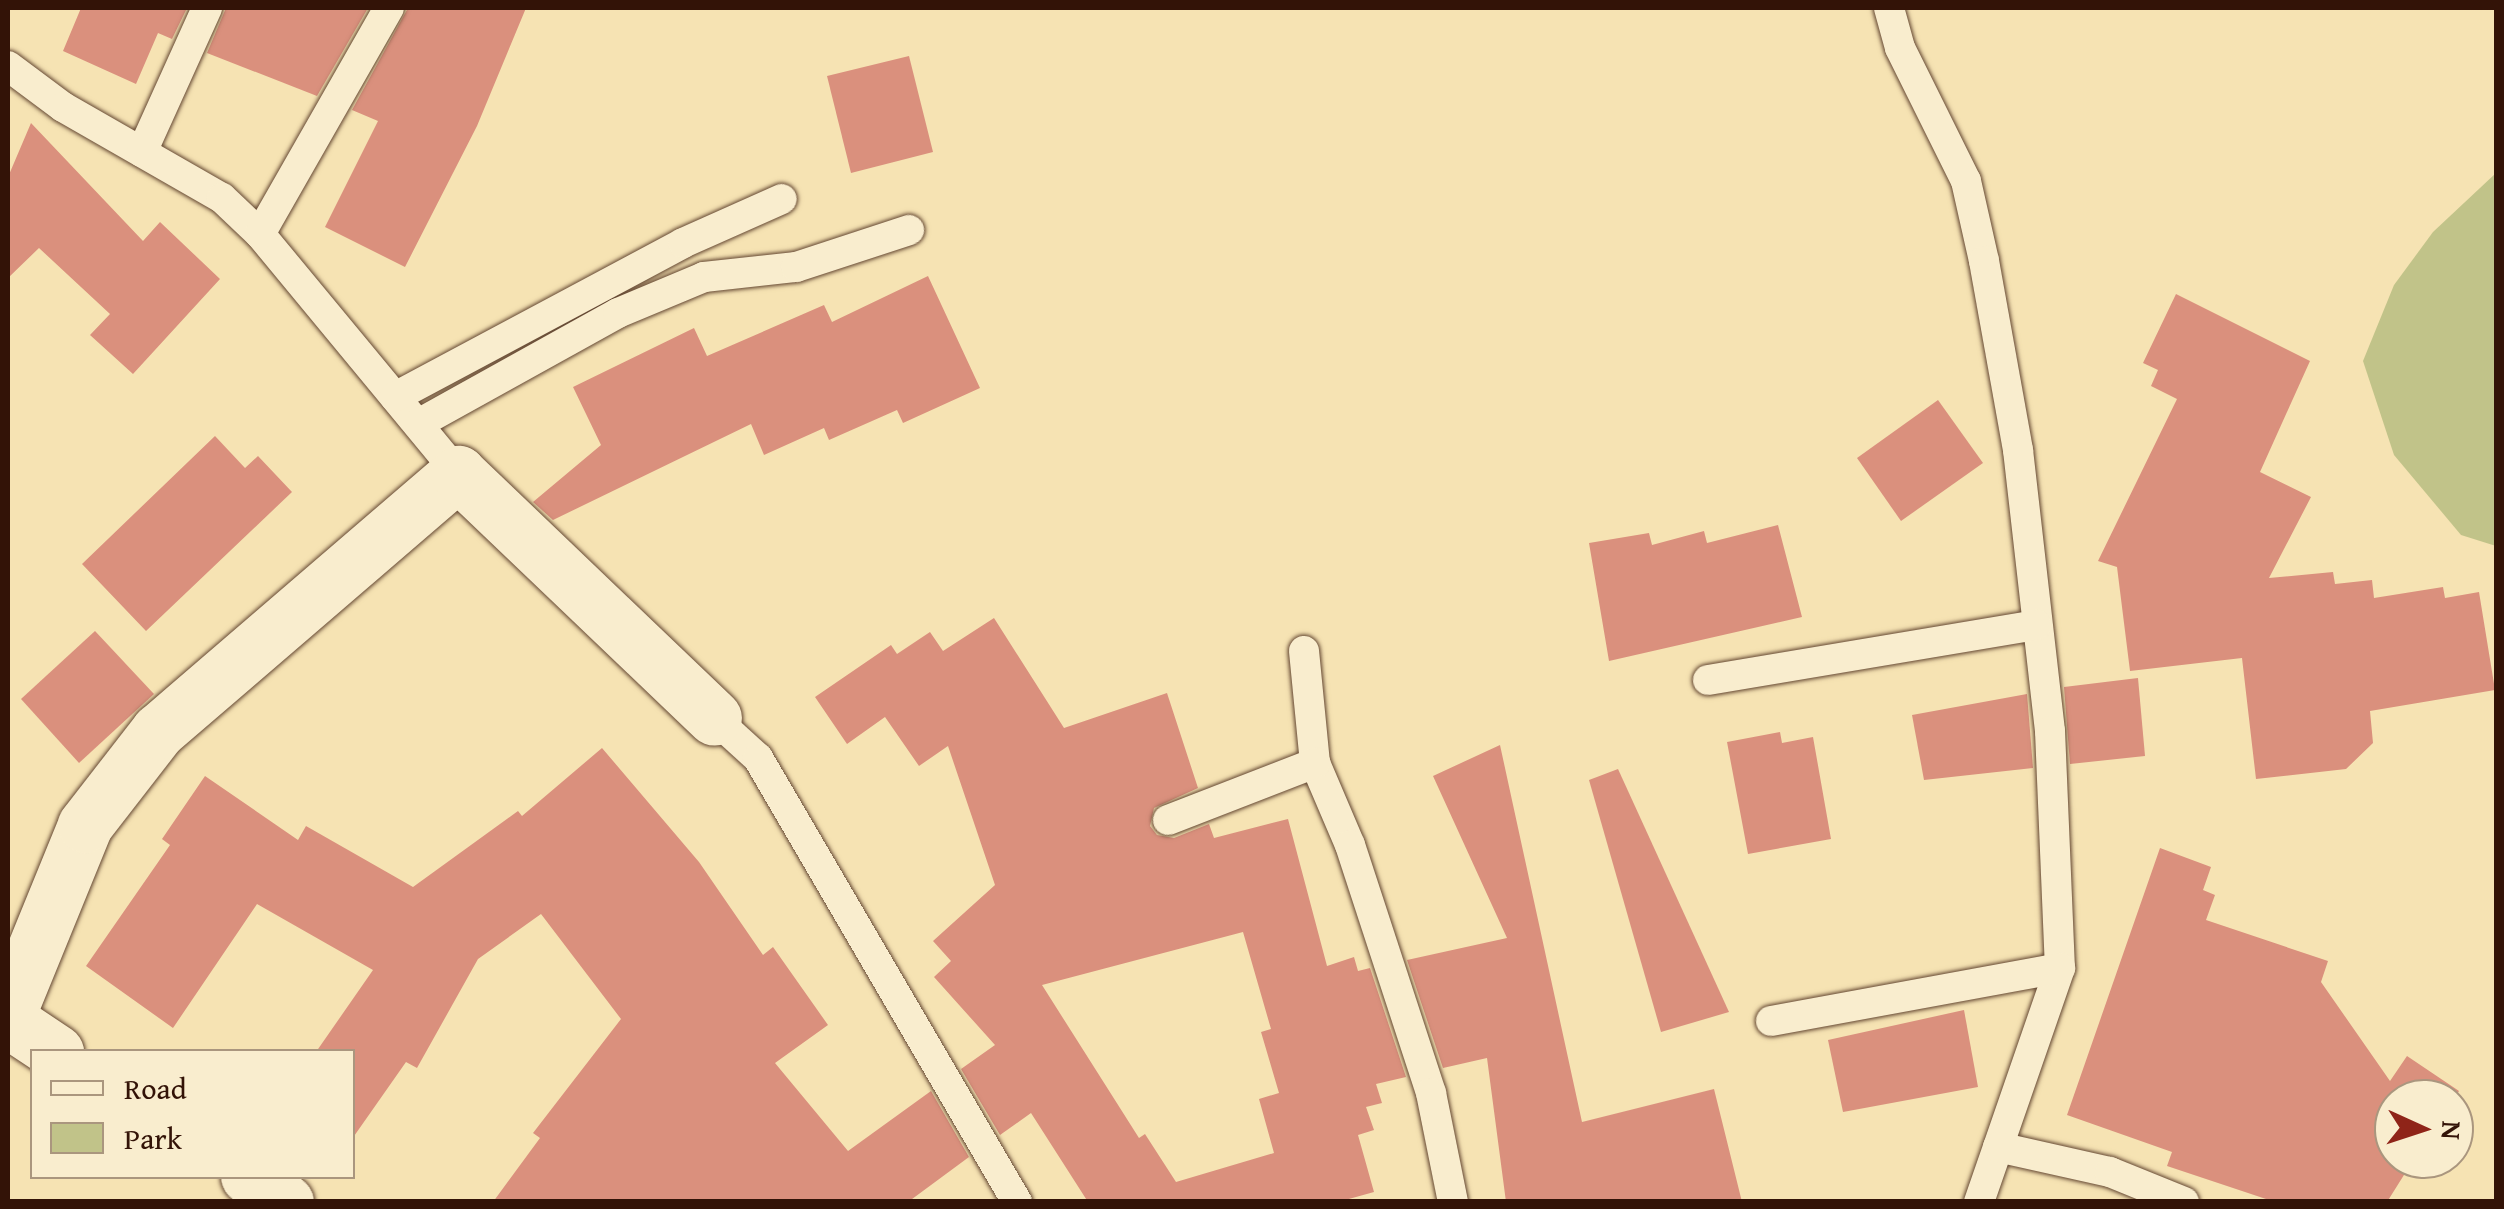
<!DOCTYPE html>
<html>
<head>
<meta charset="utf-8">
<style>
	body { margin:0 }
	#map { position:relative; width:2504px; height:1209px; overflow:hidden; background:#f6e3b3; font-family:"Gentium Book Plus",serif }
	div>[style] { position:absolute }
	[style*='--x'] { left:calc(var(--x)*1px); top:calc(var(--y)*1px); width:calc(var(--w)*1px); rotate:calc(var(--a)*1deg) }
	.green>* { inset:0; background:#c1c389 }
	.building>* { inset:0; background:#da907d }
	.roads { filter:drop-shadow(0 0 2px #644732) drop-shadow(0 0 2px #644732) }
	.lane>* { height:30px; margin:-15px; padding:0 15px; transform-origin:15px; border-radius:15px; background:#f9edce }
	.street>* { height:55px; margin:-27.5px; padding:0 27.5px; transform-origin:27.5px; border-radius:27.5px; background:#f9edce }
	span { translate:-50% -50%; white-space:nowrap; text-align:center; line-height:1.15; -webkit-text-stroke:10px #f9edce; paint-order:stroke }
	.frame { position:absolute; inset:0; border:10px solid #331307; pointer-events:none }
	.legend { position:absolute; left:30px; top:1049px; width:325px; height:130px; box-sizing:border-box; background:#f9edce; border:2px solid #aa967e; margin:0; padding:12px 18px; list-style:none; font-size:30px; color:#331307 }
	.legend li { display:flex; align-items:center; gap:20px; height:50px }
	.legend b { width:50px; border:2px solid #aa967e }
	.north { position:absolute; left:2374px; top:1079px; width:100px; height:100px; box-sizing:border-box; background:#f9edce; border:2px solid #aa967e; border-radius:50%; rotate:93deg; font-size:28px; font-weight:700; line-height:40px; text-align:center; color:#331307 }
	.north::after { content:''; display:block; margin:auto; width:35px; height:45px; background:#8f2418; clip-path:polygon(50% 0,100% 100%,50% 72%,0 100%) }
</style>
</head>
<body>
<div id="map">
	<div class="green">
		<div style="clip-path:polygon(2496px 173px,2496px 546px,2461px 535px,2394px 455px,2363px 361px,2394px 285px,2433px 232px)"></div>
	</div>
	<div class="building">
		<div style="clip-path:polygon(81px 8px,187px 8px,172px 39px,158px 33px,136px 84px,63px 51px)"></div>
		<div style="clip-path:polygon(226px 8px,368px 8px,317px 96px,207px 53px)"></div>
		<div style="clip-path:polygon(408px 8px,526px 8px,477px 126px,405px 267px,325px 227px,378px 121px,352px 110px)"></div>
		<div style="clip-path:polygon(909px 56px,933px 152px,851px 173px,827px 76px)"></div>
		<div style="clip-path:polygon(31px 123px,143px 241px,160px 222px,220px 279px,133px 374px,90px 335px,110px 314px,39px 248px,8px 278px,8px 177px)"></div>
		<div style="clip-path:polygon(928px 276px,980px 388px,903px 423px,897px 410px,829px 440px,824px 428px,764px 455px,751px 424px,553px 520px,533px 502px,601px 445px,573px 387px,694px 328px,707px 356px,824px 305px,832px 322px)"></div>
		<div style="clip-path:polygon(2176px 294px,2310px 361px,2260px 472px,2311px 497px,2269px 578px,2333px 572px,2335px 584px,2372px 580px,2374px 598px,2443px 587px,2445px 598px,2479px 592px,2495px 690px,2370px 711px,2373px 743px,2346px 769px,2256px 779px,2242px 658px,2130px 671px,2117px 567px,2098px 561px,2177px 399px,2151px 386px,2158px 370px,2143px 363px)"></div>
		<div style="clip-path:polygon(1938px 400px,1983px 463px,1901px 521px,1857px 458px)"></div>
		<div style="clip-path:polygon(215px 436px,245px 468px,258px 456px,292px 492px,146px 631px,82px 564px)"></div>
		<div style="clip-path:polygon(1778px 525px,1802px 617px,1609px 661px,1589px 543px,1649px 533px,1652px 545px,1704px 531px,1707px 543px)"></div>
		<div style="clip-path:polygon(evenodd,994px 618px,1064px 728px,1167px 693px,1198px 788px,1154px 808px,1150px 826px,1157px 835px,1174px 838px,1209px 824px,1214px 838px,1288px 819px,1327px 966px,1354px 957px,1358px 971px,1370px 968px,1406px 1077px,1376px 1084px,1382px 1103px,1366px 1107px,1374px 1130px,1358px 1135px,1374px 1192px,1338px 1202px,1088px 1202px,1031px 1113px,1000px 1135px,961px 1069px,995px 1045px,934px 977px,951px 961px,933px 941px,995px 885px,948px 746px,919px 766px,885px 717px,847px 744px,815px 697px,891px 645px,897px 654px,930px 632px,943px 651px,994px 618px,1243px 932px,1271px 1029px,1261px 1032px,1279px 1093px,1259px 1099px,1274px 1153px,1176px 1182px,1145px 1134px,1139px 1138px,1042px 985px,1243px 932px)"></div>
		<div style="clip-path:polygon(95px 631px,154px 694px,79px 763px,21px 699px)"></div>
		<div style="clip-path:polygon(2138px 678px,2145px 756px,2070px 764px,2064px 687px)"></div>
		<div style="clip-path:polygon(2027px 694px,2033px 768px,1924px 780px,1912px 715px)"></div>
		<div style="clip-path:polygon(1780px 732px,1782px 743px,1813px 737px,1831px 839px,1748px 854px,1727px 742px)"></div>
		<div style="clip-path:polygon(1500px 745px,1582px 1122px,1714px 1089px,1742px 1202px,1506px 1202px,1487px 1058px,1443px 1068px,1407px 960px,1507px 938px,1433px 776px)"></div>
		<div style="clip-path:polygon(602px 748px,699px 862px,763px 955px,773px 947px,828px 1025px,775px 1063px,848px 1151px,931px 1091px,969px 1157px,908px 1202px,493px 1202px,540px 1138px,533px 1133px,621px 1019px,541px 914px,478px 959px,417px 1068px,406px 1062px,352px 1139px,352px 1052px,316px 1052px,373px 970px,257px 904px,173px 1028px,86px 966px,170px 845px,162px 839px,205px 776px,298px 840px,306px 826px,413px 887px,518px 811px,522px 816px)"></div>
		<div style="clip-path:polygon(1618px 769px,1729px 1012px,1661px 1032px,1589px 780px)"></div>
		<div style="clip-path:polygon(2160px 848px,2211px 867px,2203px 890px,2215px 895px,2206px 920px,2328px 961px,2321px 982px,2390px 1081px,2407px 1056px,2459px 1091px,2454px 1099px,2394px 1099px,2394px 1159px,2414px 1159px,2387px 1202px,2275px 1202px,2167px 1166px,2172px 1152px,2067px 1115px)"></div>
		<div style="clip-path:polygon(1964px 1010px,1978px 1087px,1843px 1112px,1828px 1040px)"></div>
	</div>
	<div class="roads">
		<div class="lane">
			<div style="--x:1889;--y:8;--w:41;--a:74.6"></div>
			<div style="--x:1900;--y:48;--w:148;--a:63.6"></div>
			<div style="--x:1966;--y:181;--w:82;--a:77.3"></div>
			<div style="--x:1984;--y:261;--w:192;--a:79.8"></div>
			<div style="--x:2018;--y:450;--w:283;--a:83.5"></div>
			<div style="--x:2050;--y:731;--w:237;--a:87.6"></div>
			<div style="--x:2060;--y:968;--w:248;--a:109.1"></div>
			<div style="--x:8;--y:66;--w:69;--a:36.7"></div>
			<div style="--x:63;--y:107;--w:183;--a:29.8"></div>
			<div style="--x:222;--y:198;--w:52;--a:43.5"></div>
			<div style="--x:260;--y:234;--w:310;--a:50.4"></div>
			<div style="--x:142;--y:152;--w:158;--a:-65.7"></div>
			<div style="--x:260;--y:234;--w:260;--a:-60.3"></div>
			<div style="--x:395;--y:397;--w:327;--a:-28.1"></div>
			<div style="--x:683;--y:243;--w:108;--a:-24"></div>
			<div style="--x:418;--y:424;--w:229;--a:-29"></div>
			<div style="--x:618;--y:313;--w:93;--a:-22.7"></div>
			<div style="--x:704;--y:277;--w:93;--a:-6.2"></div>
			<div style="--x:796;--y:267;--w:119;--a:-18.1"></div>
			<div style="--x:1304;--y:651;--w:113;--a:84.4"></div>
			<div style="--x:1315;--y:763;--w:89;--a:66.9"></div>
			<div style="--x:1350;--y:845;--w:261;--a:71.9"></div>
			<div style="--x:1431;--y:1093;--w:111;--a:78.6"></div>
			<div style="--x:1708;--y:680;--w:333;--a:-9.5"></div>
			<div style="--x:714;--y:718;--w:59;--a:42.3"></div>
			<div style="--x:758;--y:758;--w:514;--a:59.74"></div>
			<div style="--x:1168;--y:820;--w:158;--a:-21.2"></div>
			<div style="--x:1771;--y:1021;--w:294;--a:-10.4"></div>
			<div style="--x:1998;--y:1147;--w:115;--a:12.6"></div>
			<div style="--x:2110;--y:1172;--w:80;--a:22.1"></div>
		</div>
		<div class="street">
			<div style="--x:8;--y:1014;--w:204;--a:-67.8"></div>
			<div style="--x:85;--y:825;--w:119;--a:-52.2"></div>
			<div style="--x:158;--y:731;--w:396;--a:-40.7"></div>
			<div style="--x:458;--y:473;--w:354;--a:43.7"></div>
			<div style="--x:8;--y:1020;--w:58;--a:33.7"></div>
			<div style="--x:248;--y:1176;--w:46;--a:34.4"></div>
		</div>
	</div>
	<div class="frame"></div>
	<ul class="legend">
	<li><b style="height:12px;background:#f9edce"></b>Road</li>
	<li><b style="height:28px;background:#c1c389"></b>Park</li>
	</ul>
	<div class="north">N</div>
</div>
</body>
</html>
